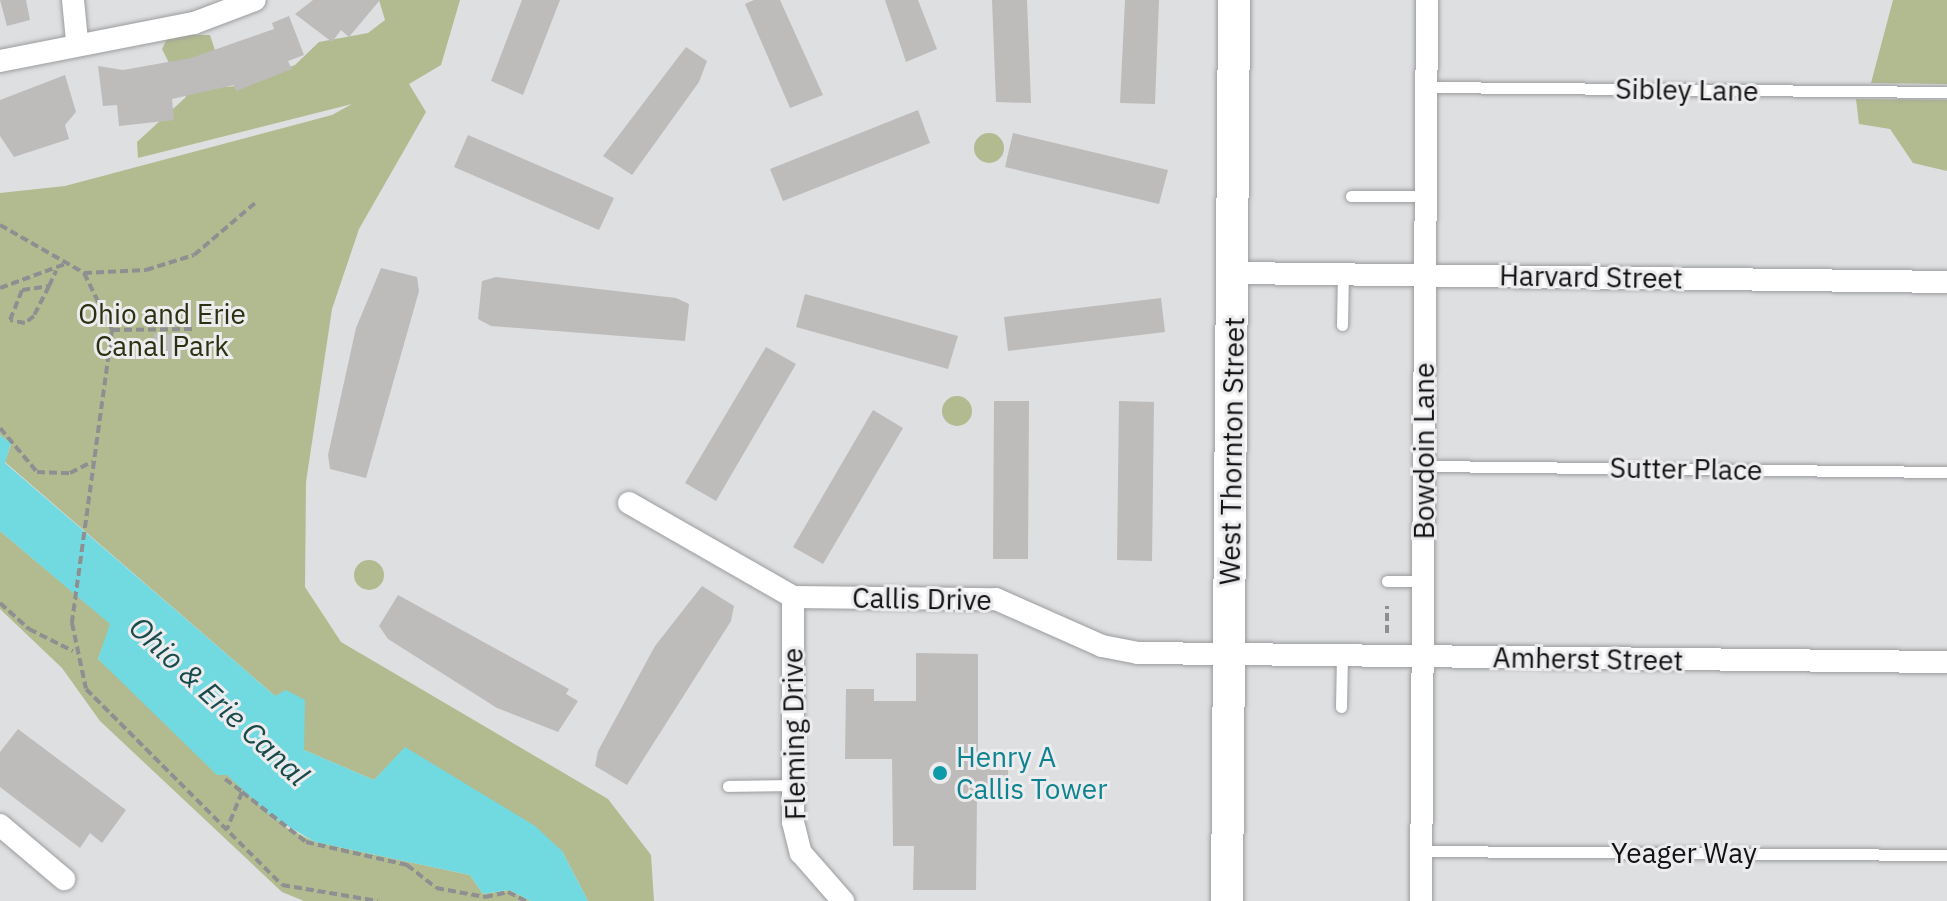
<!DOCTYPE html>
<html>
<head>
<meta charset="utf-8">
<style>
	body { margin:0 }
	#map { position:relative; width:1947px; height:901px; overflow:hidden; background:#dedfe1; font-family:"IBM Plex Sans",sans-serif }
	div>[style] { position:absolute }
	[style*='--x'] { left:calc(var(--x)*1px); top:calc(var(--y)*1px); width:calc(var(--w)*1px); rotate:calc(var(--a)*1deg) }
	.green>* { inset:0; background:#b2ba90 }
	.round { border-radius:50% }
	.water>* { inset:0; background:#70dae0 }
	.building>* { inset:0; background:#bebbbb }
	.path>* { height:4px; margin-top:-2px; transform-origin:0; background:repeating-linear-gradient(90deg,#8e8f91 0 8px,transparent 0 12px) }
	.roads { filter:drop-shadow(0 0 2px #9b9c9e) drop-shadow(0 0 2px #9b9c9e) }
	.lane>* { height:11px; margin:-5.5px; padding:0 5.5px; transform-origin:5.5px; border-radius:5.5px; background:#fff }
	.street>* { height:22px; margin:-11px; padding:0 11px; transform-origin:11px; border-radius:11px; background:#fff }
	.secondary>* { height:32px; margin:-16px; padding:0 16px; transform-origin:16px; border-radius:16px; background:#fff }
	.dots>* { width:22px; height:22px; translate:-50% -50%; box-sizing:border-box; border:4px solid #ececee; border-radius:50% }
	span { translate:-50% -50%; white-space:nowrap; text-align:center; line-height:1.15; -webkit-text-stroke:6px #ececee; paint-order:stroke }
	.street-label { font-size:28px; color:#121213 }
	.park-label { font-size:28px; color:#2b3110 }
	.culture-label { font-size:28px; color:#0d838f }
	.left { translate:0 -50%; text-align:left }
	.water-label { font-size:30px; color:#194a4c; font-style:italic }
</style>
</head>
<body>
<div id="map">
	<div class="green">
		<div style="clip-path:polygon(379px 0,460px 0,441px 65px,409px 84px,426px 112px,359px 229px,332px 309px,306px 482px,305px 587px,341px 642px,608px 799px,651px 855px,654px 901px,588px 901px,562px 851px,405px 748px,374px 780px,304px 750px,275px 696px,5px 462px,11px 444px,0 435px,0 193px,65px 186px,332px 115px,352px 104px,138px 158px,137px 142px,186px 97px,162px 49px,169px 35px,210px 35px,227px 87px,244px 85px,295px 65px,319px 42px,368px 33px,385px 20px)"></div>
		<div style="clip-path:polygon(1893px 0,1947px 0,1947px 84px,1871px 83px)"></div>
		<div style="clip-path:polygon(1856px 99px,1947px 100px,1947px 171px,1913px 163px,1890px 129px,1859px 124px)"></div>
		<div class="round" style="left:974px;top:133px;width:30px;height:30px"></div>
		<div class="round" style="left:942px;top:396px;width:30px;height:30px"></div>
		<div style="clip-path:polygon(0 531px,111px 624px,98px 659px,287px 828px,315px 842px,470px 875px,483px 894px,509px 890px,531px 901px,304px 901px,282px 892px,100px 721px,62px 668px,0 609px)"></div>
		<div class="round" style="left:354px;top:560px;width:30px;height:30px"></div>
	</div>
	<div class="water">
		<div style="clip-path:polygon(0 435px,11px 443px,5px 463px,275px 696px,286px 690px,305px 700px,304px 750px,374px 780px,405px 747px,535px 826px,562px 851px,588px 901px,531px 901px,509px 890px,483px 894px,470px 875px,315px 842px,271px 816px,227px 775px,217px 775px,98px 659px,110px 624px,0 531px)"></div>
	</div>
	<div class="building">
		<div style="clip-path:polygon(0 0,26px 0,30px 20px,7px 26px)"></div>
		<div style="clip-path:polygon(313px 0,380px 0,349px 37px,341px 30px,332px 42px,295px 14px)"></div>
		<div style="clip-path:polygon(522px 0,560px 0,523px 95px,491px 81px)"></div>
		<div style="clip-path:polygon(754px 0,780px 0,823px 95px,790px 108px,745px 4px)"></div>
		<div style="clip-path:polygon(885px 0,918px 0,937px 49px,906px 62px)"></div>
		<div style="clip-path:polygon(992px 0,1027px 0,1031px 103px,996px 102px)"></div>
		<div style="clip-path:polygon(1125px 0,1159px 0,1155px 104px,1120px 103px)"></div>
		<div style="clip-path:polygon(289px 16px,304px 55px,288px 61px,292px 69px,236px 91px,234px 85px,172px 99px,174px 120px,119px 126px,117px 105px,103px 106px,98px 66px,123px 70px,191px 58px,274px 29px,272px 23px)"></div>
		<div style="clip-path:polygon(686px 47px,707px 61px,699px 82px,632px 175px,603px 156px)"></div>
		<div style="clip-path:polygon(65px 75px,76px 112px,65px 125px,69px 139px,14px 157px,0 136px,0 100px)"></div>
		<div style="clip-path:polygon(918px 110px,930px 143px,783px 201px,770px 169px)"></div>
		<div style="clip-path:polygon(1013px 133px,1168px 170px,1159px 204px,1005px 167px)"></div>
		<div style="clip-path:polygon(468px 135px,614px 198px,599px 230px,454px 167px)"></div>
		<div style="clip-path:polygon(381px 268px,417px 277px,419px 291px,366px 478px,330px 469px,328px 455px,356px 328px)"></div>
		<div style="clip-path:polygon(496px 277px,676px 298px,689px 304px,685px 341px,491px 326px,478px 319px,482px 281px)"></div>
		<div style="clip-path:polygon(805px 294px,958px 336px,948px 369px,796px 327px)"></div>
		<div style="clip-path:polygon(1161px 298px,1165px 332px,1008px 351px,1004px 317px)"></div>
		<div style="clip-path:polygon(154px 334px,182px 335px,181px 358px,153px 357px)"></div>
		<div style="clip-path:polygon(766px 347px,796px 364px,716px 501px,685px 483px)"></div>
		<div style="clip-path:polygon(994px 401px,1029px 401px,1028px 559px,993px 559px)"></div>
		<div style="clip-path:polygon(1119px 401px,1154px 402px,1152px 561px,1117px 560px)"></div>
		<div style="clip-path:polygon(873px 410px,903px 428px,823px 564px,793px 547px)"></div>
		<div style="clip-path:polygon(702px 586px,734px 606px,731px 621px,627px 785px,595px 766px,598px 751px,655px 646px)"></div>
		<div style="clip-path:polygon(398px 595px,569px 689px,566px 694px,578px 701px,558px 732px,497px 708px,388px 639px,379px 626px)"></div>
		<div style="clip-path:polygon(916px 653px,978px 654px,978px 769px,1008px 769px,1008px 798px,977px 798px,976px 890px,913px 890px,914px 846px,893px 846px,892px 759px,845px 759px,846px 689px,874px 689px,874px 701px,916px 701px)"></div>
		<div style="clip-path:polygon(18px 729px,126px 810px,102px 843px,90px 833px,80px 848px,0 787px,0 752px)"></div>
	</div>
	<div class="path">
		<div style="--x:0;--y:225;--w:97;--a:29.7"></div>
		<div style="--x:84;--y:273;--w:64;--a:63.8"></div>
		<div style="--x:112;--y:330;--w:296;--a:97.8"></div>
		<div style="--x:72;--y:623;--w:67;--a:78"></div>
		<div style="--x:86;--y:689;--w:277;--a:45"></div>
		<div style="--x:282;--y:885;--w:97;--a:9.5"></div>
		<div style="--x:84;--y:273;--w:62;--a:-2.8"></div>
		<div style="--x:146;--y:270;--w:50;--a:-17.4"></div>
		<div style="--x:194;--y:255;--w:80;--a:-40.4"></div>
		<div style="--x:49;--y:286;--w:34;--a:117"></div>
		<div style="--x:34;--y:316;--w:11;--a:142"></div>
		<div style="--x:25;--y:323;--w:15;--a:-169"></div>
		<div style="--x:10;--y:320;--w:32;--a:-68"></div>
		<div style="--x:22;--y:290;--w:27;--a:-8"></div>
		<div style="--x:49;--y:286;--w:17;--a:-65"></div>
		<div style="--x:0;--y:288;--w:72;--a:-20.2"></div>
		<div style="--x:112;--y:330;--w:82;--a:-0.7"></div>
		<div style="--x:0;--y:428;--w:57;--a:49.9"></div>
		<div style="--x:37;--y:472;--w:33;--a:2"></div>
		<div style="--x:70;--y:473;--w:25;--a:-27"></div>
		<div style="--x:0;--y:603;--w:39;--a:42"></div>
		<div style="--x:29;--y:629;--w:49;--a:26.6"></div>
		<div style="--x:1387;--y:633;--w:27;--a:-90"></div>
		<div style="--x:225;--y:779;--w:21;--a:37"></div>
		<div style="--x:242;--y:792;--w:40;--a:112"></div>
		<div style="--x:242;--y:792;--w:81;--a:38"></div>
		<div style="--x:306;--y:842;--w:104;--a:12.8"></div>
		<div style="--x:407;--y:865;--w:37;--a:38"></div>
		<div style="--x:436;--y:888;--w:50;--a:10.4"></div>
		<div style="--x:485;--y:897;--w:24;--a:-12"></div>
		<div style="--x:508;--y:892;--w:20;--a:27"></div>
	</div>
	<div class="roads">
		<div class="lane">
			<div style="--x:1427;--y:87;--w:520;--a:0.55"></div>
			<div style="--x:1351;--y:196;--w:75;--a:0"></div>
			<div style="--x:1342;--y:325;--w:50;--a:-88.9"></div>
			<div style="--x:1425;--y:466;--w:522;--a:0.66"></div>
			<div style="--x:1387;--y:581;--w:37;--a:0"></div>
			<div style="--x:1341;--y:707;--w:51;--a:-88.9"></div>
			<div style="--x:728;--y:786;--w:63;--a:-0.9"></div>
			<div style="--x:1422;--y:851;--w:525;--a:0.44"></div>
		</div>
		<div class="street">
			<div style="--x:73;--y:0;--w:41;--a:84.4"></div>
			<div style="--x:0;--y:61;--w:198;--a:-11.1"></div>
			<div style="--x:194;--y:23;--w:65;--a:-20.7"></div>
			<div style="--x:1235;--y:273;--w:712;--a:0.72"></div>
			<div style="--x:629;--y:503;--w:189;--a:29.8"></div>
			<div style="--x:793;--y:597;--w:203;--a:0.6"></div>
			<div style="--x:996;--y:599;--w:116;--a:23.9"></div>
			<div style="--x:1102;--y:646;--w:37;--a:11"></div>
			<div style="--x:1138;--y:653;--w:809;--a:0.64"></div>
			<div style="--x:793;--y:597;--w:225;--a:90"></div>
			<div style="--x:793;--y:822;--w:32;--a:76"></div>
			<div style="--x:801;--y:853;--w:64;--a:48.8"></div>
			<div style="--x:0;--y:825;--w:84;--a:40.2"></div>
			<div style="--x:1421;--y:901;--w:901;--a:-89.62"></div>
		</div>
		<div class="secondary">
			<div style="--x:1227;--y:901;--w:901;--a:-89.55"></div>
		</div>
	</div>
	<div class="dots">
		<div style="left:940px;top:773px;background:#0f9aa8"></div>
	</div>
	<div class="street-label">
		<span style="left:1687px;top:90px;rotate:1deg">Sibley Lane</span>
		<span style="left:1591px;top:277px;rotate:1deg">Harvard Street</span>
		<span style="left:1232px;top:451px;rotate:-89deg">West Thornton Street</span>
		<span style="left:1424px;top:451px;rotate:-90deg">Bowdoin Lane</span>
		<span style="left:1686px;top:469px;rotate:1deg">Sutter Place</span>
		<span style="left:922px;top:599px;rotate:1deg">Callis Drive</span>
		<span style="left:1588px;top:659px;rotate:1deg">Amherst Street</span>
		<span style="left:794px;top:734px;rotate:-91deg">Fleming Drive</span>
		<span style="left:1684px;top:853px">Yeager Way</span>
	</div>
	<div class="park-label">
		<span style="left:162px;top:330px">Ohio and Erie<br>Canal Park</span>
	</div>
	<div class="culture-label">
		<span class="left" style="left:956px;top:773px">Henry A<br>Callis Tower</span>
	</div>
	<div class="water-label">
		<span style="left:219px;top:701px;rotate:43deg">Ohio &amp; Erie Canal</span>
	</div>
</div>
</body>
</html>
